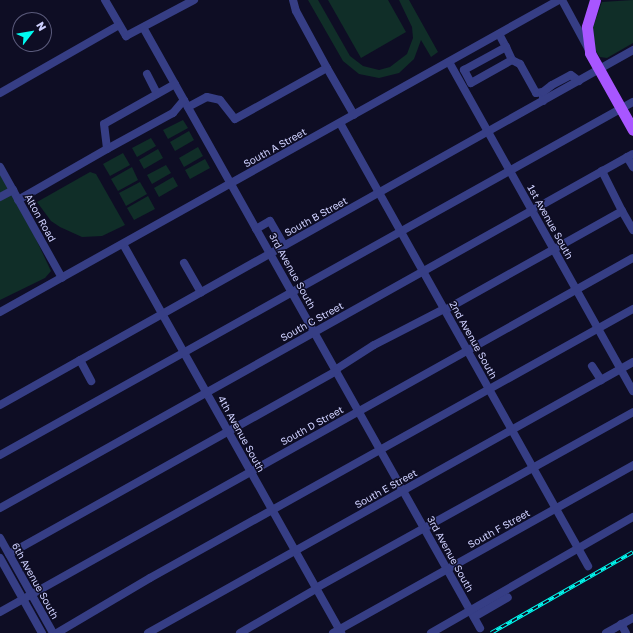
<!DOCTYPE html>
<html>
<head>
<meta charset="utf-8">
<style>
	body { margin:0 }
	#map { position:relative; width:633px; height:633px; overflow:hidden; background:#0e0d24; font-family:"Golos Text",sans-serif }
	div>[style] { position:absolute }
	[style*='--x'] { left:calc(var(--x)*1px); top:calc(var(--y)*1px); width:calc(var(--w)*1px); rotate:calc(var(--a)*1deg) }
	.green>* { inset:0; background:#102e28 }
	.minor>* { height:8px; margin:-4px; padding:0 4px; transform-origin:4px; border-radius:4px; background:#363e85 }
	.major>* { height:11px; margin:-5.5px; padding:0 5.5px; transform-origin:5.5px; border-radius:5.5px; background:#a856ff }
	.rail>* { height:3.5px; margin-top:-1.75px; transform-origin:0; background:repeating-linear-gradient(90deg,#0e0d24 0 6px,#00faf0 0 12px); box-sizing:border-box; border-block:1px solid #00faf0 }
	span { translate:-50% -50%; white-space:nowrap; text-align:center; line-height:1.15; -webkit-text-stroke:3px #0e0d24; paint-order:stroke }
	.street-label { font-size:10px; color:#cfd1ff }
	.north { position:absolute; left:12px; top:12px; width:40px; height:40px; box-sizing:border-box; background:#0e0d24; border:1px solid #5b5b7c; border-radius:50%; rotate:59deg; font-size:11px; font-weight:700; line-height:16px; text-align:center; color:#cfd1ff }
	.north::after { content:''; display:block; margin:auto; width:14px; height:18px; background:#00faf0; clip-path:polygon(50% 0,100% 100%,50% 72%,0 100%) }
</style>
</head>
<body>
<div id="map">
	<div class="green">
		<div style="clip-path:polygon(308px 0,318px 0,350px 56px,363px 66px,379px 70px,390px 67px,407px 54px,413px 38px,412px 27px,399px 0,409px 0,438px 52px,431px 57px,421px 40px,414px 59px,399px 73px,379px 78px,359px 74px,343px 61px)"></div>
		<div style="clip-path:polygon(328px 0,388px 0,406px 32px,361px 58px)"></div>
		<div style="clip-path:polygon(633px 0,633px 43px,607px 58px,600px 57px,595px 50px,593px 27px,602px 2px)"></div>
		<div style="clip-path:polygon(183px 120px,188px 128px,168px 139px,163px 130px)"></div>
		<div style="clip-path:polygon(189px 131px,194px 140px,175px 151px,170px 142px)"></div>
		<div style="clip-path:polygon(151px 138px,156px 146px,137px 157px,132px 148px)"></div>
		<div style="clip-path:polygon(198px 147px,203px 156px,184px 167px,179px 158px)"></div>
		<div style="clip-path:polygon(158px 149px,163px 158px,144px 169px,139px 160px)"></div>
		<div style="clip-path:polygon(123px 153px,130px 165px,110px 176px,103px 164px)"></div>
		<div style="clip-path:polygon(205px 159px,210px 168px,190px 179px,185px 170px)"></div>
		<div style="clip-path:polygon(166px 165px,171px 173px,152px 184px,147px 175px)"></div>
		<div style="clip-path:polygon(132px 167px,138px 180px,118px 191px,111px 179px)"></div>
		<div style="clip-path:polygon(90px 172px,96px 174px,125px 225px,102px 236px,82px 237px,60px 227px,51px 221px,37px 202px)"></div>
		<div style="clip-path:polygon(0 174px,35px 237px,51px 271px,45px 278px,0 300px)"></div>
		<div style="clip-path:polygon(173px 177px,178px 186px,159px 197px,154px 188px)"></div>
		<div style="clip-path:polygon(140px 182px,147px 194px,126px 206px,119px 193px)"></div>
		<div style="clip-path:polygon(148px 196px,155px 209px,134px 220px,127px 208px)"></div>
	</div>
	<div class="minor">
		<div style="--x:105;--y:0;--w:42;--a:59.7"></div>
		<div style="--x:126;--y:36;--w:77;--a:-27.9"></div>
		<div style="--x:293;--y:0;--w:11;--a:75"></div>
		<div style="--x:296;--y:11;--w:65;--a:61.5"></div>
		<div style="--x:562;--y:0;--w:55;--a:61.6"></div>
		<div style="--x:144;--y:29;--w:687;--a:60.71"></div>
		<div style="--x:499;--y:34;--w:15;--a:62"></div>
		<div style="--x:506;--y:47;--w:14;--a:65"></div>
		<div style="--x:512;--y:60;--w:47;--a:150.7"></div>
		<div style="--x:471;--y:83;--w:15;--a:-118"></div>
		<div style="--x:464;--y:70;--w:48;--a:-28.7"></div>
		<div style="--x:512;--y:60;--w:9;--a:27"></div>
		<div style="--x:520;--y:64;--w:33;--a:61"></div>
		<div style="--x:536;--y:93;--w:7;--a:-8"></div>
		<div style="--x:449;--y:62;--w:377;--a:60.8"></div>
		<div style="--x:147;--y:74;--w:22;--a:63"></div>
		<div style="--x:175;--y:84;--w:81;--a:150.6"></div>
		<div style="--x:104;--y:124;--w:25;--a:83"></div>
		<div style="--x:107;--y:149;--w:75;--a:-28.6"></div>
		<div style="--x:173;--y:113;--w:17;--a:-50"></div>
		<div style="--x:0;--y:93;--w:137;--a:-29.7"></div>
		<div style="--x:543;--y:101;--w:9;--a:-90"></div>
		<div style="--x:543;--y:92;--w:11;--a:-38"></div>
		<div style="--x:552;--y:85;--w:21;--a:-28"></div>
		<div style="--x:571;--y:75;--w:10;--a:37"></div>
		<div style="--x:188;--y:107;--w:21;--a:-28"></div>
		<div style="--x:207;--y:97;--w:13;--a:13"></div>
		<div style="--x:220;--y:100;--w:24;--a:52"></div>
		<div style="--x:235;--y:119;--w:105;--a:-29"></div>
		<div style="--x:327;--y:68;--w:54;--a:60.1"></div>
		<div style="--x:340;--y:123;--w:508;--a:60.76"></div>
		<div style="--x:627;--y:157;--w:12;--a:59"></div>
		<div style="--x:0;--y:167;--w:127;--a:60.8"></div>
		<div style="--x:0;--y:197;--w:15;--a:-28"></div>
		<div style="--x:18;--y:200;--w:103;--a:-29.8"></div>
		<div style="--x:622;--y:211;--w:22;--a:60"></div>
		<div style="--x:256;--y:229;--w:16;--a:-30"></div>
		<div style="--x:270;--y:221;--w:28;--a:60"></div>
		<div style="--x:123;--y:244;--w:446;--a:60.7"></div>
		<div style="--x:184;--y:263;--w:34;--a:60"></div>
		<div style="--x:445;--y:310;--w:203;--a:-29.2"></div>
		<div style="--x:622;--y:211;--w:45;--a:-116.6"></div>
		<div style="--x:0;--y:312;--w:640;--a:-29.17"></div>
		<div style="--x:80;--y:360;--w:24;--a:62"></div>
		<div style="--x:592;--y:366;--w:17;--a:57"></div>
		<div style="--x:335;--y:370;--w:46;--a:-32.7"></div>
		<div style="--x:374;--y:345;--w:79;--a:-27.2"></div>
		<div style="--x:0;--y:405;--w:726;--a:-29.28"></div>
		<div style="--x:0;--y:455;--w:725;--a:-29.15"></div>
		<div style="--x:0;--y:508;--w:725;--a:-29.22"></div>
		<div style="--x:0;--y:538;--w:109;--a:60.8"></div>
		<div style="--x:9;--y:554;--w:375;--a:-29.2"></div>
		<div style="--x:0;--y:558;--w:86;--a:60.8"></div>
		<div style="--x:316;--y:588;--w:363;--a:-29"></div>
		<div style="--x:0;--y:612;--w:725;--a:-29.22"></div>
		<div style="--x:474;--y:617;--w:39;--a:-30"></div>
		<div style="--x:621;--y:624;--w:10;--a:61"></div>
		<div style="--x:57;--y:633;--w:108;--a:-30.6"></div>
		<div style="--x:150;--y:578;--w:553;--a:-29.12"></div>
		<div style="--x:148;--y:633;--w:556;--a:-29.19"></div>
		<div style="--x:240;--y:633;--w:88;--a:-30.1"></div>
		<div style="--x:333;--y:633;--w:344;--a:-29.2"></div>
		<div style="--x:431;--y:633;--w:233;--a:-29.9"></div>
		<div style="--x:606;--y:633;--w:31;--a:-29"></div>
	</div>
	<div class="major">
		<div style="--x:595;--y:0;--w:28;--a:107"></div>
		<div style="--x:587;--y:27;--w:26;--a:83"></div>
		<div style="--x:590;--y:53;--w:88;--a:60.8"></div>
	</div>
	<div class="rail">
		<div style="--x:491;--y:633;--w:163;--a:-29.7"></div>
	</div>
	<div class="street-label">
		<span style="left:275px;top:148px;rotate:-29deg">South A Street</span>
		<span style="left:316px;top:217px;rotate:-29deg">South B Street</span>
		<span style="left:40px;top:218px;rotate:61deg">Alton Road</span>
		<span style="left:550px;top:222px;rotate:61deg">1st Avenue South</span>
		<span style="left:292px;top:271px;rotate:61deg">3rd Avenue South</span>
		<span style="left:312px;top:322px;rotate:-29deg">South C Street</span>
		<span style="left:473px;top:340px;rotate:61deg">2nd Avenue South</span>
		<span style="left:312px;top:426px;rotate:-29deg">South D Street</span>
		<span style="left:241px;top:434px;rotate:61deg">4th Avenue South</span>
		<span style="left:386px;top:489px;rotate:-29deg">South E Street</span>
		<span style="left:499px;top:529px;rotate:-29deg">South F Street</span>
		<span style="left:450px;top:554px;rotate:61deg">3rd Avenue South</span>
		<span style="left:35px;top:581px;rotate:61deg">6th Avenue South</span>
	</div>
	<div class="north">N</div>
</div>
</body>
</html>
